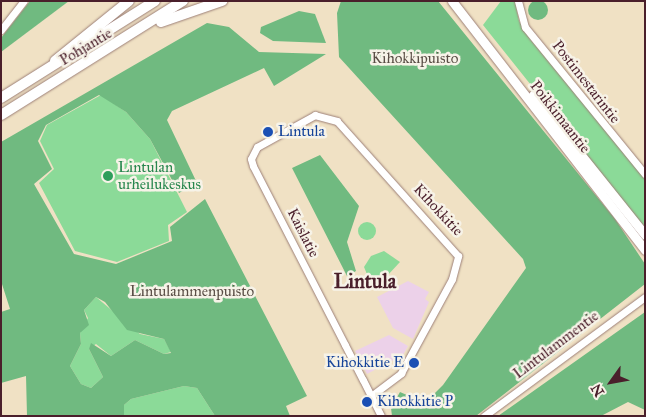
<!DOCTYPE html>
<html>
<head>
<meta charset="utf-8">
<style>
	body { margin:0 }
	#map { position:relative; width:646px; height:417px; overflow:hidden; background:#f0e1c4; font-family:"IM FELL Great Primer",serif }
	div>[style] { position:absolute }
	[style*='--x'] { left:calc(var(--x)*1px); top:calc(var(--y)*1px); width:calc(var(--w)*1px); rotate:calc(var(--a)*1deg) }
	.built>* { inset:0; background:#ecd1e9 }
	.green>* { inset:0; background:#8bda98 }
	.round { border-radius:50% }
	.forest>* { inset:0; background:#70ba80 }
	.roads { filter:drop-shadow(0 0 1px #9d8078) drop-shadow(0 0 1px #9d8078) }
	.minor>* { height:7px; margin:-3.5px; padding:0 3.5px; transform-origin:3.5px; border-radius:3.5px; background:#fff }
	.major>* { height:9px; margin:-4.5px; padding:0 4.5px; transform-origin:4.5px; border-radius:4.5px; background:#fff }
	.highway>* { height:10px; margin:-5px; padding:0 5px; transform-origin:5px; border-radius:5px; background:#fff }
	.dots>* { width:14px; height:14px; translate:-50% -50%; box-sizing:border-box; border:2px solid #f7f3e8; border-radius:50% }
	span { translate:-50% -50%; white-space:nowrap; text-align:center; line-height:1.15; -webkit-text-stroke:5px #f7f3e8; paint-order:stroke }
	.street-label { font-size:15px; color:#4a1f2b }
	.park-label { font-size:15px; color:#5a4e46 }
	.transit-label { font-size:15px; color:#164399 }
	.left { translate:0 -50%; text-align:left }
	.right { translate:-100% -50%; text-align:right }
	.leisure-label { font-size:15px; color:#27864d }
	.district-label { font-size:20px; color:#4a1f2b; font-weight:700 }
	.frame { position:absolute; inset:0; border:2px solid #4a1f2b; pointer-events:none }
	.north { position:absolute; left:586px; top:357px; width:50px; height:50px; -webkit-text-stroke:4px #f7f3e8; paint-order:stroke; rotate:238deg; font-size:14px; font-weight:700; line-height:20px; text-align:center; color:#4a1f2b }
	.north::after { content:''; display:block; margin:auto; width:18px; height:22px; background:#4a1f2b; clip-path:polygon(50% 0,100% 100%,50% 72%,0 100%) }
</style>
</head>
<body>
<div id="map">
	<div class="built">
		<div style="clip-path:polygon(408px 281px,429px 292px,425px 299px,429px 302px,413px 339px,393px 328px,377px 297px)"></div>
		<div style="clip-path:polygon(389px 335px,408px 346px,403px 355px,367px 374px,355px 351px)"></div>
	</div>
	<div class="green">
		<div style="clip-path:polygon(501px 1px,515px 1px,519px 21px,530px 39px,645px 178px,645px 228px,483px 25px)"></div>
		<div style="clip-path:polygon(101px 95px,126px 112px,150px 139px,187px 212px,168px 225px,169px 241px,117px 262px,75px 251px,39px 183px,54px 169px,40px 141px,47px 125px)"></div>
		<div class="round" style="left:358px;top:222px;width:18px;height:18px"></div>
		<div style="clip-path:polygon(384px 251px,400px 262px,387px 276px,369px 279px,364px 267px,371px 256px)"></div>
		<div style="clip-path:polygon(96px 297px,140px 334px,164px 339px,171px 352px,164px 354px,135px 340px,111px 356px,96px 344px,89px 349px,103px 377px,91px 388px,81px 384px,70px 366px,81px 344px,80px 333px,88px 318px,84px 310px)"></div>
		<div style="clip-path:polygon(184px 386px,197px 388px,215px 416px,124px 416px,124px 405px,131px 399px)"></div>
	</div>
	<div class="forest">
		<div class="round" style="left:528px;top:0;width:20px;height:20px"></div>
		<div style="clip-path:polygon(30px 1px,69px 1px,1px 52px,1px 38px)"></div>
		<div style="clip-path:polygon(341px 1px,438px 1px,615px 219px,645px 264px,645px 284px,476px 416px,392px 416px,391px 408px,400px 392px,425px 403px,443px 385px,526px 268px,523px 259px,339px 57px,337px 13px)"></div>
		<div style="clip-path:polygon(299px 11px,315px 14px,326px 43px,273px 41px,260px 33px,261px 27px)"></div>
		<div style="clip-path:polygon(evenodd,207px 23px,229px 27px,259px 52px,326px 54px,274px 86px,264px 68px,172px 111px,167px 120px,197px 183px,179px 193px,150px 139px,126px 112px,99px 95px,46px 125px,38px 141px,52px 169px,34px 184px,74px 254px,116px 264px,172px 241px,170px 227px,205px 199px,307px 396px,286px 406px,290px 416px,215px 416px,197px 388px,184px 386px,131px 399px,124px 405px,124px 416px,27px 416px,26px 376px,1px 383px,1px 312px,10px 309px,1px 281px,1px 142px,207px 23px,96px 297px,105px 302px,127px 330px,164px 339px,171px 353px,164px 354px,135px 340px,111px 356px,91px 343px,89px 349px,103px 377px,91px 388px,81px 384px,70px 366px,81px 344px,80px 333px,89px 325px,84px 310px,96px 297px)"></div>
		<div style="clip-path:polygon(320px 155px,359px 206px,347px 242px,356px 271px,347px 276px,292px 168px)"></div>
		<div style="clip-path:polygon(645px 312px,645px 410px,628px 402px,601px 416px,498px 416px)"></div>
	</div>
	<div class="roads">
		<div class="minor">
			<div style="--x:518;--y:1;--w:27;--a:75"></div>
			<div style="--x:525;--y:27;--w:190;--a:50.8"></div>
			<div style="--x:1;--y:30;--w:37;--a:-52"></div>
			<div style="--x:371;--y:396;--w:38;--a:-37"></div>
			<div style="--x:401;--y:373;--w:107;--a:-61.5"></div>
			<div style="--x:452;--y:279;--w:24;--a:-75"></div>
			<div style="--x:458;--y:256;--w:181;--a:-131.9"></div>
			<div style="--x:337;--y:121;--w:23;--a:-165"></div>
			<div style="--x:315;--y:115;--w:66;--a:151.1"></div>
			<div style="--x:257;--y:147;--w:13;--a:117"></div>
			<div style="--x:251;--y:159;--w:7;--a:74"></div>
			<div style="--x:253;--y:166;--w:201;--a:62.8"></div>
			<div style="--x:345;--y:345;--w:39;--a:63"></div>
			<div style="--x:363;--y:380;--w:40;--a:63.4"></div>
			<div style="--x:484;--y:416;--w:200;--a:-36.5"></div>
		</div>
		<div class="major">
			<div style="--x:452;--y:1;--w:315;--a:52.2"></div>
			<div style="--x:533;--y:95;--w:179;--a:51.3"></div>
		</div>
		<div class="highway">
			<div style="--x:161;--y:22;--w:65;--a:-19"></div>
			<div style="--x:55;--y:61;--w:95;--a:-39"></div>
			<div style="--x:1;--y:98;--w:182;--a:-32.2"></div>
			<div style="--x:1;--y:115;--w:215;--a:-32.1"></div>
		</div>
	</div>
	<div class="dots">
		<div style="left:268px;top:132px;background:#1a4fb4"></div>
		<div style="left:108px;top:176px;background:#2e9e5b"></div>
		<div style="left:414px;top:363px;background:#1a4fb4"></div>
		<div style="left:367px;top:402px;background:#1a4fb4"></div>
	</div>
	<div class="street-label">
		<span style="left:86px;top:47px;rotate:-31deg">Pohjantie</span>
		<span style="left:586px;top:82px;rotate:52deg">Postimestarintie</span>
		<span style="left:560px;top:117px;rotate:52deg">Poikkimaantie</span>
		<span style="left:438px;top:210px;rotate:47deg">Kihokkitie</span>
		<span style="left:303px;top:233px;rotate:63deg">Kaislatie</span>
		<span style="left:556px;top:345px;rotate:-37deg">Lintulammentie</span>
	</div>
	<div class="park-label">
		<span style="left:415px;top:59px">Kihokkipuisto</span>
		<span style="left:192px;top:292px">Lintulammenpuisto</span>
	</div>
	<div class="transit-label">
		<span class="left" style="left:278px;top:132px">Lintula</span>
		<span class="right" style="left:404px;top:363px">Kihokkitie E</span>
		<span class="left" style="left:377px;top:402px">Kihokkitie P</span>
	</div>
	<div class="leisure-label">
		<span class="left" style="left:118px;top:176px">Lintulan<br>urheilukeskus</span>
	</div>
	<div class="district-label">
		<span style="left:365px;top:281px">Lintula</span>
	</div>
	<div class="frame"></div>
	<div class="north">N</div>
</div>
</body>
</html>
